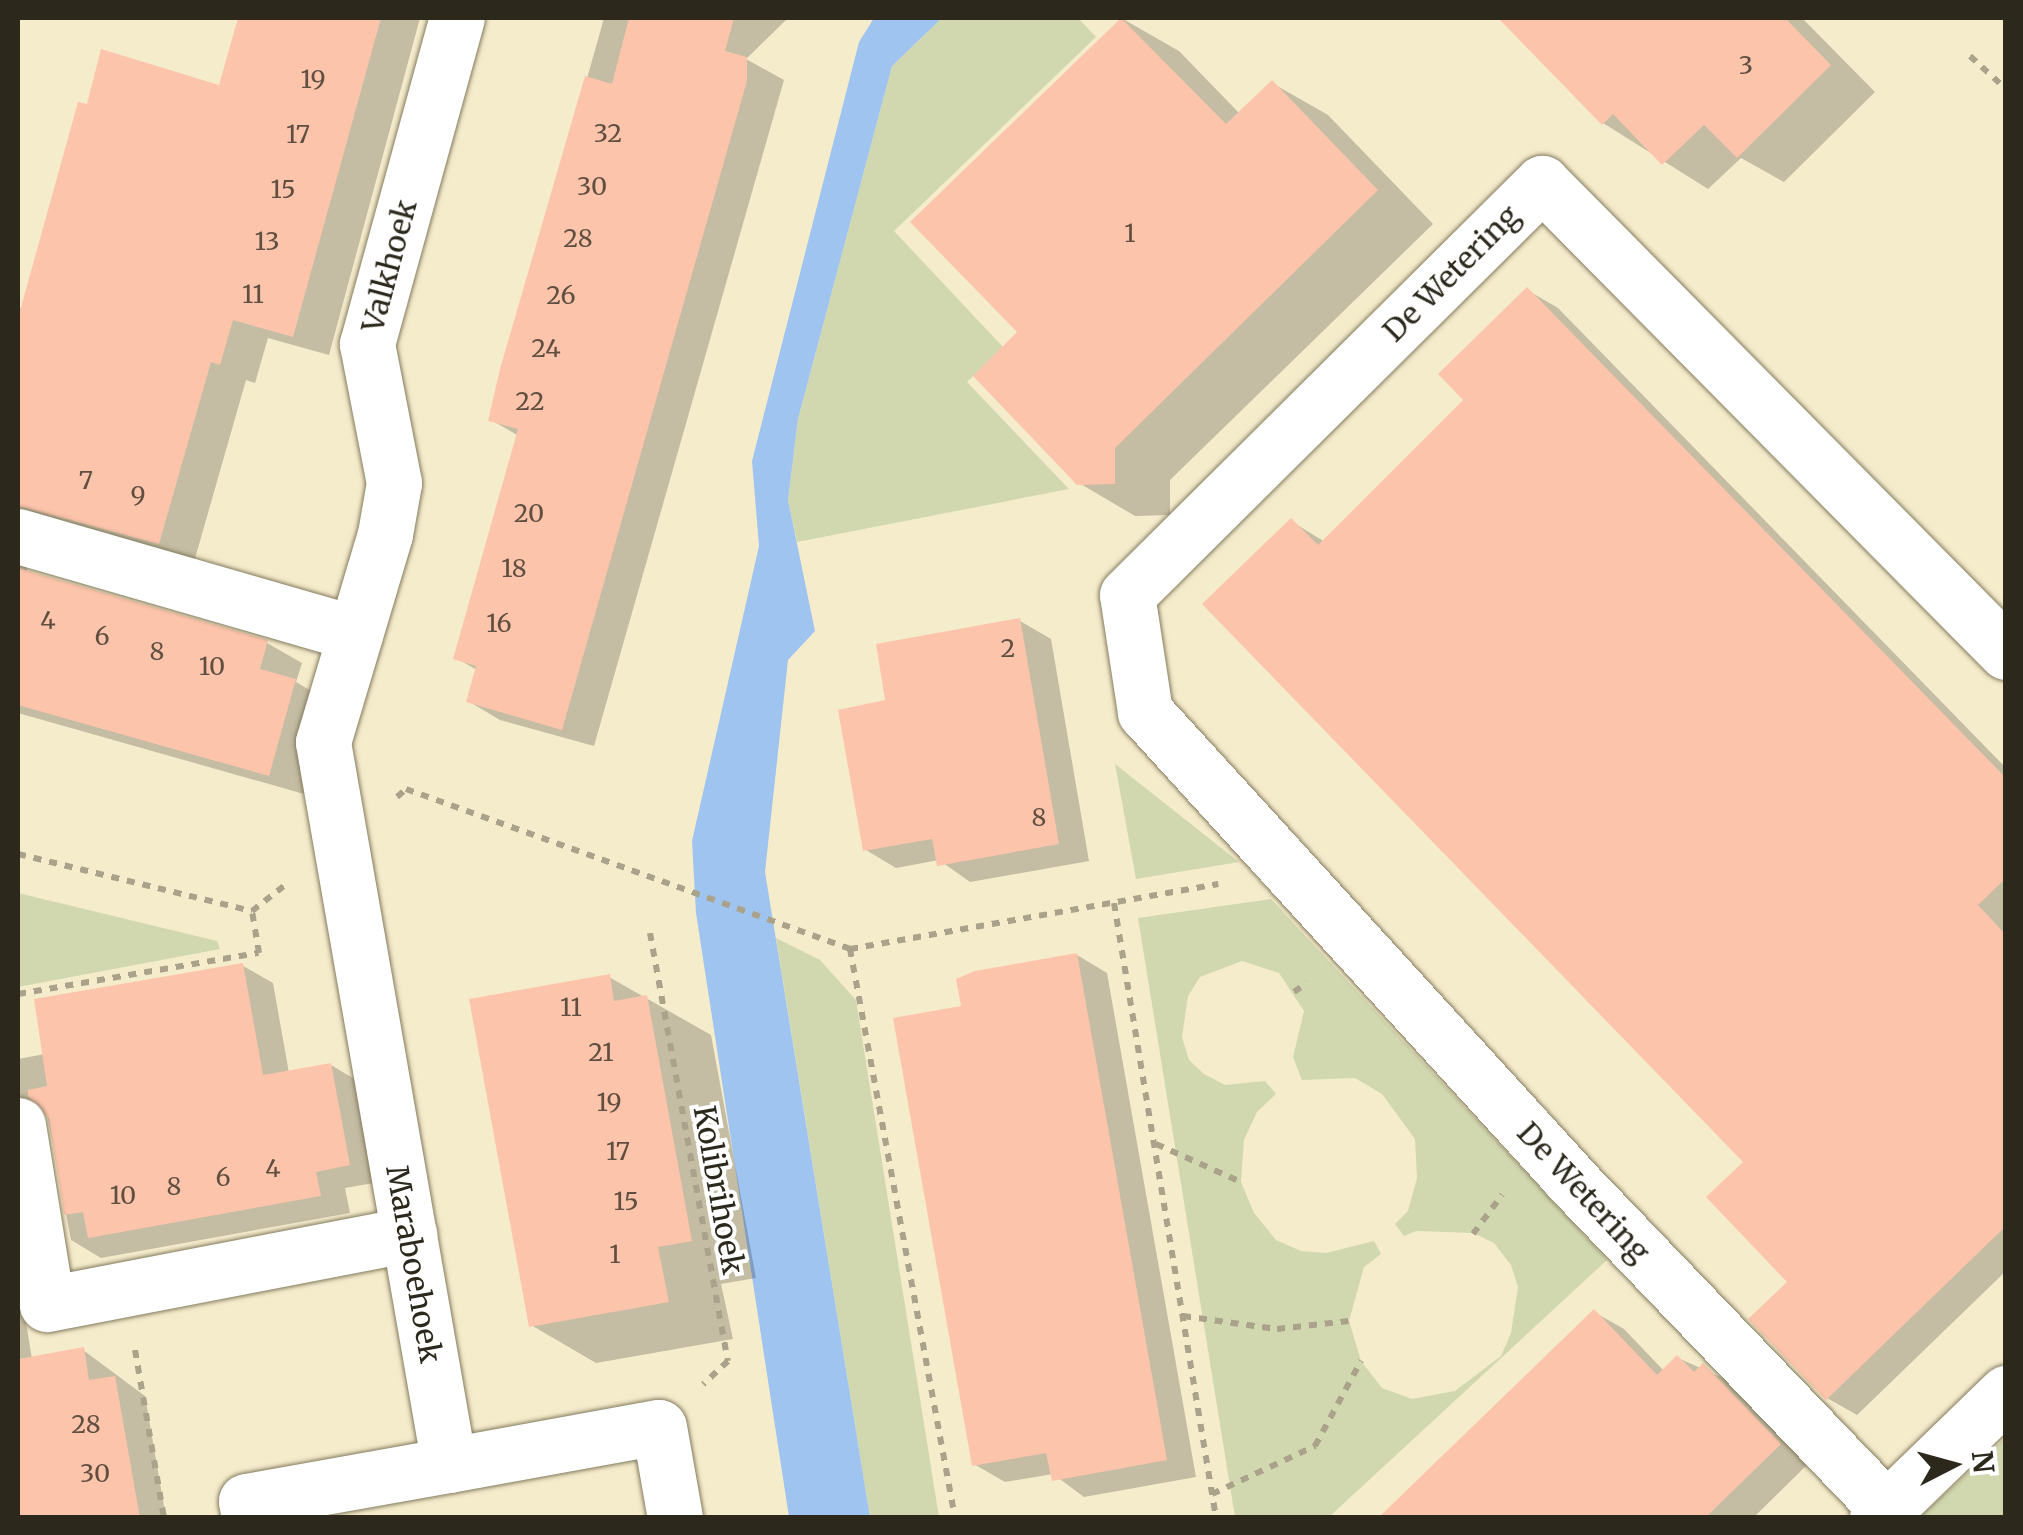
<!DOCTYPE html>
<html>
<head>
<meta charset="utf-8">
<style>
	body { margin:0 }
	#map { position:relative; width:2023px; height:1535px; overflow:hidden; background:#f5eccc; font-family:Merriweather,serif }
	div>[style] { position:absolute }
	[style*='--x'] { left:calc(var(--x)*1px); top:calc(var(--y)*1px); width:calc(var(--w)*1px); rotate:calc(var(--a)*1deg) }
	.green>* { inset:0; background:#d1d8af }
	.water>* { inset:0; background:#a0c4f0 }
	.shadow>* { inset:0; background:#0003 }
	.building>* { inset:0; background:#fdc4ac }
	.path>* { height:6px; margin-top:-3px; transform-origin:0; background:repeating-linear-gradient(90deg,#aaa28a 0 8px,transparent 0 16px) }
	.roads { filter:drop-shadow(0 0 2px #847b5f) drop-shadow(0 0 2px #847b5f) }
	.pedestrian>* { height:55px; margin:-27.5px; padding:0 27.5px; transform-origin:27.5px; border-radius:27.5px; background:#fff }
	.minor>* { height:55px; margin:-27.5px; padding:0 27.5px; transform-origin:27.5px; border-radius:27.5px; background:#fff }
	span { translate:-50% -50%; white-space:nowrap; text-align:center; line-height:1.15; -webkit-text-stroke:8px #fff; paint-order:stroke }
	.number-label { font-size:25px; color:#604f40 }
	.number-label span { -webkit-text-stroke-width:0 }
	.street-label { font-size:30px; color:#2c281c }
	.frame { position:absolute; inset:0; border:20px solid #2c281c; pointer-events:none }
	.north { position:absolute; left:1903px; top:1415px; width:100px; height:100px; -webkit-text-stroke:8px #fff; paint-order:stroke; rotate:84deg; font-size:28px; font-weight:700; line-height:40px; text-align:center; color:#2c281c }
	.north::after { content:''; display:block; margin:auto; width:35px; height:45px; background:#2c281c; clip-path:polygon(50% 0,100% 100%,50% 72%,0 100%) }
</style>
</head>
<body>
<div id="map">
	<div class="green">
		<div style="clip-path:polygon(942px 18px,1078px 18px,1096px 37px,894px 231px,1003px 347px,967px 382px,1069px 489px,797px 542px,788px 500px,798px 419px,892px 66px)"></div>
		<div style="clip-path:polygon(1115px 764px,1239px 862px,1136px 879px)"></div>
		<div style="clip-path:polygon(18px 893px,217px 941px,220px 949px,18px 987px)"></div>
		<div style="clip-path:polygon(evenodd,1271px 899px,1607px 1260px,1329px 1517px,1235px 1517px,1138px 918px,1271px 899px,1242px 961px,1279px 973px,1304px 1011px,1293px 1057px,1302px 1080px,1355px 1078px,1382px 1094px,1415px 1139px,1417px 1178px,1408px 1211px,1395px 1224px,1404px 1236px,1416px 1231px,1473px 1233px,1494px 1243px,1511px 1265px,1518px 1287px,1511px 1333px,1501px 1356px,1455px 1391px,1412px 1399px,1382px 1388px,1361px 1361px,1349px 1321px,1364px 1267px,1381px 1254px,1374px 1241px,1326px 1253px,1301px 1251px,1276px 1240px,1254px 1213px,1241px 1182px,1244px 1140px,1257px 1112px,1276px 1094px,1265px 1081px,1225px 1085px,1204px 1074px,1189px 1060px,1182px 1037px,1188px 996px,1200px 977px,1242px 961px)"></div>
		<div style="clip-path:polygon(776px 938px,820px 960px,856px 1000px,939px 1517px,870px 1517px)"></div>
		<div style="clip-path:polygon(2005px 1438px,2005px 1517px,1920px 1517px)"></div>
	</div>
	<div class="water">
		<div style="clip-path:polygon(874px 18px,942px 18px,892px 66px,798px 419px,788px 500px,815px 631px,788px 660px,765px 872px,870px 1517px,789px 1517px,696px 913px,692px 841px,759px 546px,752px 461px,859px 42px)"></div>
	</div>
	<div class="shadow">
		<div style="clip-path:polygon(240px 18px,420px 18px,329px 355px,268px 338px,255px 383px,246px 380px,194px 562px,22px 549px,28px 574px,267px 643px,302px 663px,296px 682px,330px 702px,304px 794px,18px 713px,18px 311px,221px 88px)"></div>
		<div style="clip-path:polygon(604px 18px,788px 18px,746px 59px,784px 80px,594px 746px,500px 720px,468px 701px,477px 670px,456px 658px,519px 436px,491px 420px)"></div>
		<div style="clip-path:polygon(1501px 18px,1802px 18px,1875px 92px,1784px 182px,1741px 158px,1708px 189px,1603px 123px)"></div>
		<div style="clip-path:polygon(1123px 19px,1179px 51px,1240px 114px,1272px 83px,1328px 115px,1433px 224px,1170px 480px,1170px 515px,1135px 516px,1079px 483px,1020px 332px,914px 222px)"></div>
		<div style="clip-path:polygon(1527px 290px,1558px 308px,2006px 768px,2006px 1271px,1857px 1415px,1827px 1398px,1747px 1162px,1291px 521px,1325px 542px,1467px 400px)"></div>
		<div style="clip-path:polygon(1020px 621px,1051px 639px,1089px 861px,970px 882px,939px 860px,896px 868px,866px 850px)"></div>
		<div style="clip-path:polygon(1077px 955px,1107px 973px,1196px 1477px,1084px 1497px,1053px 1474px,1005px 1482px,974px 1464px,964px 1008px)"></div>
		<div style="clip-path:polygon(243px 966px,273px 983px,289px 1073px,331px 1065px,361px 1083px,380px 1182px,345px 1188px,350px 1213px,101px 1258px,71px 1240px,46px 1109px,18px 1132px,18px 1273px,32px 1359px,83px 1350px,145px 1396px,166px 1518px,18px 1518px,18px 1059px,45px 1054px)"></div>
		<div style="clip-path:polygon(609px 977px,711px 1035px,756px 1278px,721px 1284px,733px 1339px,596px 1363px,531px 1325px)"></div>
		<div style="clip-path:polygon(1594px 1312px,1624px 1329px,1664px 1371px,1678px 1358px,1734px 1383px,1810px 1462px,1753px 1518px,1383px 1518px)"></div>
	</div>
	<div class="building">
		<div style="clip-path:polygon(238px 18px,381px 18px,293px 337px,233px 320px,220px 365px,211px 362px,159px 544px,18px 506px,18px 318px,78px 102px,87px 104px,101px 49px,219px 85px)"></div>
		<div style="clip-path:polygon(629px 18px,734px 18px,725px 51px,747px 57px,747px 81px,562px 730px,466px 702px,476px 666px,453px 659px,518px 429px,488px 421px,500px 369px,585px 76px,612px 84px)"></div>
		<div style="clip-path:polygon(1121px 18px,1226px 124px,1272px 80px,1378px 190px,1115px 448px,1115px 484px,1077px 485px,973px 376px,1017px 332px,910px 222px)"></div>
		<div style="clip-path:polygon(1498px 18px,1785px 18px,1831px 65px,1737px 158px,1704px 125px,1662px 165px,1613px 114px,1602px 125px)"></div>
		<div style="clip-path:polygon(1527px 287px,2006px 778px,2006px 878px,1978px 905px,2006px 935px,2006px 1226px,1826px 1400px,1748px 1319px,1787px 1282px,1706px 1197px,1743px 1162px,1202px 604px,1291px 518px,1318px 545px,1463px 400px,1438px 374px)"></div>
		<div style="clip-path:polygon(18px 568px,268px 640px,260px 669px,296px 679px,269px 776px,18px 705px)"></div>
		<div style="clip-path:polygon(1020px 618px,1059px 844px,937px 866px,932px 839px,863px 851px,838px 710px,885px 700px,876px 644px)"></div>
		<div style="clip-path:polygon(1077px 953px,1167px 1460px,1052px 1481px,1046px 1453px,972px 1466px,893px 1018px,961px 1006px,956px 979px,975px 971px)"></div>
		<div style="clip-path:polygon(243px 963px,263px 1075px,331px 1063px,350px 1165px,316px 1172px,321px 1196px,88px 1238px,83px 1212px,64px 1215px,49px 1119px,28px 1096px,28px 1090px,47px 1086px,34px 999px)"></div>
		<div style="clip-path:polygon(610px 974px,614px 1001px,647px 995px,692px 1241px,658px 1247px,669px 1302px,529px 1327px,469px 999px)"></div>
		<div style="clip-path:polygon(1594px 1309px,1657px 1375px,1677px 1355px,1694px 1372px,1703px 1363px,1781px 1444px,1705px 1518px,1378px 1518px)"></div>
		<div style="clip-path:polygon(84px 1347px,89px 1380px,115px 1376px,140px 1518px,18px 1518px,18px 1359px)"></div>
	</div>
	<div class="path">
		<div style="--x:1970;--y:56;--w:49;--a:42.5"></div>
		<div style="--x:397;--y:797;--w:12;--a:-42"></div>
		<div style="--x:406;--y:789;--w:472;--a:19.8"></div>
		<div style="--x:850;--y:949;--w:374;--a:-10"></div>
		<div style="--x:18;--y:854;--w:241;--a:13.7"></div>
		<div style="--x:252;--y:911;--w:42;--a:-38.2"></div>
		<div style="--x:1114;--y:903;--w:623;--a:80.58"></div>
		<div style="--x:650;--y:933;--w:435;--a:79.7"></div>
		<div style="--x:728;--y:1361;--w:34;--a:137"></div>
		<div style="--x:850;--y:949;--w:579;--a:79.54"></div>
		<div style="--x:1294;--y:992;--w:16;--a:-35"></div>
		<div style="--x:18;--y:994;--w:244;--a:-9.7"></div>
		<div style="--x:259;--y:953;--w:43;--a:-99.5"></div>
		<div style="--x:1156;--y:1144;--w:93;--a:24.1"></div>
		<div style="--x:1473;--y:1234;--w:49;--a:-53.4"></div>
		<div style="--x:1183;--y:1316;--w:95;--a:7.9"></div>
		<div style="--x:1277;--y:1329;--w:72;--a:-6.3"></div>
		<div style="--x:135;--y:1350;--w:170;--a:80.2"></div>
		<div style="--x:1212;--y:1494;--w:114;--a:-25"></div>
		<div style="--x:1315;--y:1446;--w:97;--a:-61.6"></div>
	</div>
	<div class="roads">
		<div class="pedestrian">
			<div style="--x:18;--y:536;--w:351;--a:16.1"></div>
		</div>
		<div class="minor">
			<div style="--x:18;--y:1125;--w:181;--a:80.8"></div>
			<div style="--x:47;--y:1304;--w:369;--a:-10.9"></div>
			<div style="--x:449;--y:1465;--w:213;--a:-10.3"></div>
			<div style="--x:659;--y:1427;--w:92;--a:80"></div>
			<div style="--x:1886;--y:1508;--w:458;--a:-133.8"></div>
			<div style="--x:1569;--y:1177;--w:629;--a:-132.36"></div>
			<div style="--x:1145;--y:712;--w:118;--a:-98.7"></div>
			<div style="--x:1127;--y:595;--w:585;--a:-44.79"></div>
			<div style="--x:1542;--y:183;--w:660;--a:45.31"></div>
			<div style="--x:249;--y:1518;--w:17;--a:-100"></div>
			<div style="--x:246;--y:1501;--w:206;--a:-10.1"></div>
			<div style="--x:449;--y:1465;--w:734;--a:-99.89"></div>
			<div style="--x:323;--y:742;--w:217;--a:-73.4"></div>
			<div style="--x:385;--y:534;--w:52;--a:-80"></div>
			<div style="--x:394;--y:483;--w:142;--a:-101"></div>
			<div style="--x:367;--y:344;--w:338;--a:-74.6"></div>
			<div style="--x:1877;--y:1518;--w:180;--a:-44.1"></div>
		</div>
	</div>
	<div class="number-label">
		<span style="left:1746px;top:65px">3</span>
		<span style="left:313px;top:79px">19</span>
		<span style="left:608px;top:133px">32</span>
		<span style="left:298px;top:134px">17</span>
		<span style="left:592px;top:186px">30</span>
		<span style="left:283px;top:189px">15</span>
		<span style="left:1130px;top:233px">1</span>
		<span style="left:578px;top:238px">28</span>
		<span style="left:267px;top:241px">13</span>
		<span style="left:253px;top:294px">11</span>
		<span style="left:561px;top:295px">26</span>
		<span style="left:546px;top:348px">24</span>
		<span style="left:530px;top:401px">22</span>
		<span style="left:86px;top:480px">7</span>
		<span style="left:138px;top:495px">9</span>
		<span style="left:529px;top:513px">20</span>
		<span style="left:514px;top:568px">18</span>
		<span style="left:48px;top:620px">4</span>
		<span style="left:499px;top:623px">16</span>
		<span style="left:102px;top:636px">6</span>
		<span style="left:1008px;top:648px">2</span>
		<span style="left:157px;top:651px">8</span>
		<span style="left:212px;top:666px">10</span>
		<span style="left:1039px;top:817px">8</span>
		<span style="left:571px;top:1007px">11</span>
		<span style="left:601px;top:1052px">21</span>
		<span style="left:609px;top:1102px">19</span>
		<span style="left:618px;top:1151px">17</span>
		<span style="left:273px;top:1168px">4</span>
		<span style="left:223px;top:1177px">6</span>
		<span style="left:174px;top:1186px">8</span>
		<span style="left:123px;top:1195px">10</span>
		<span style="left:626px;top:1201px">15</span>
		<span style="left:615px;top:1254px">1</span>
		<span style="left:86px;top:1424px">28</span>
		<span style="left:95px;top:1473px">30</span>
	</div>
	<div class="street-label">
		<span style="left:389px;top:266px;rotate:-75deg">Valkhoek</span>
		<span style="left:1451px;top:273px;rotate:-45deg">De Wetering</span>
		<span style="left:719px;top:1190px;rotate:80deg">Kolibrihoek</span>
		<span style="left:1584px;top:1192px;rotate:47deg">De Wetering</span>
		<span style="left:414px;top:1264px;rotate:80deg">Maraboehoek</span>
	</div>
	<div class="frame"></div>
	<div class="north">N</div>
</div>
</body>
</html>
